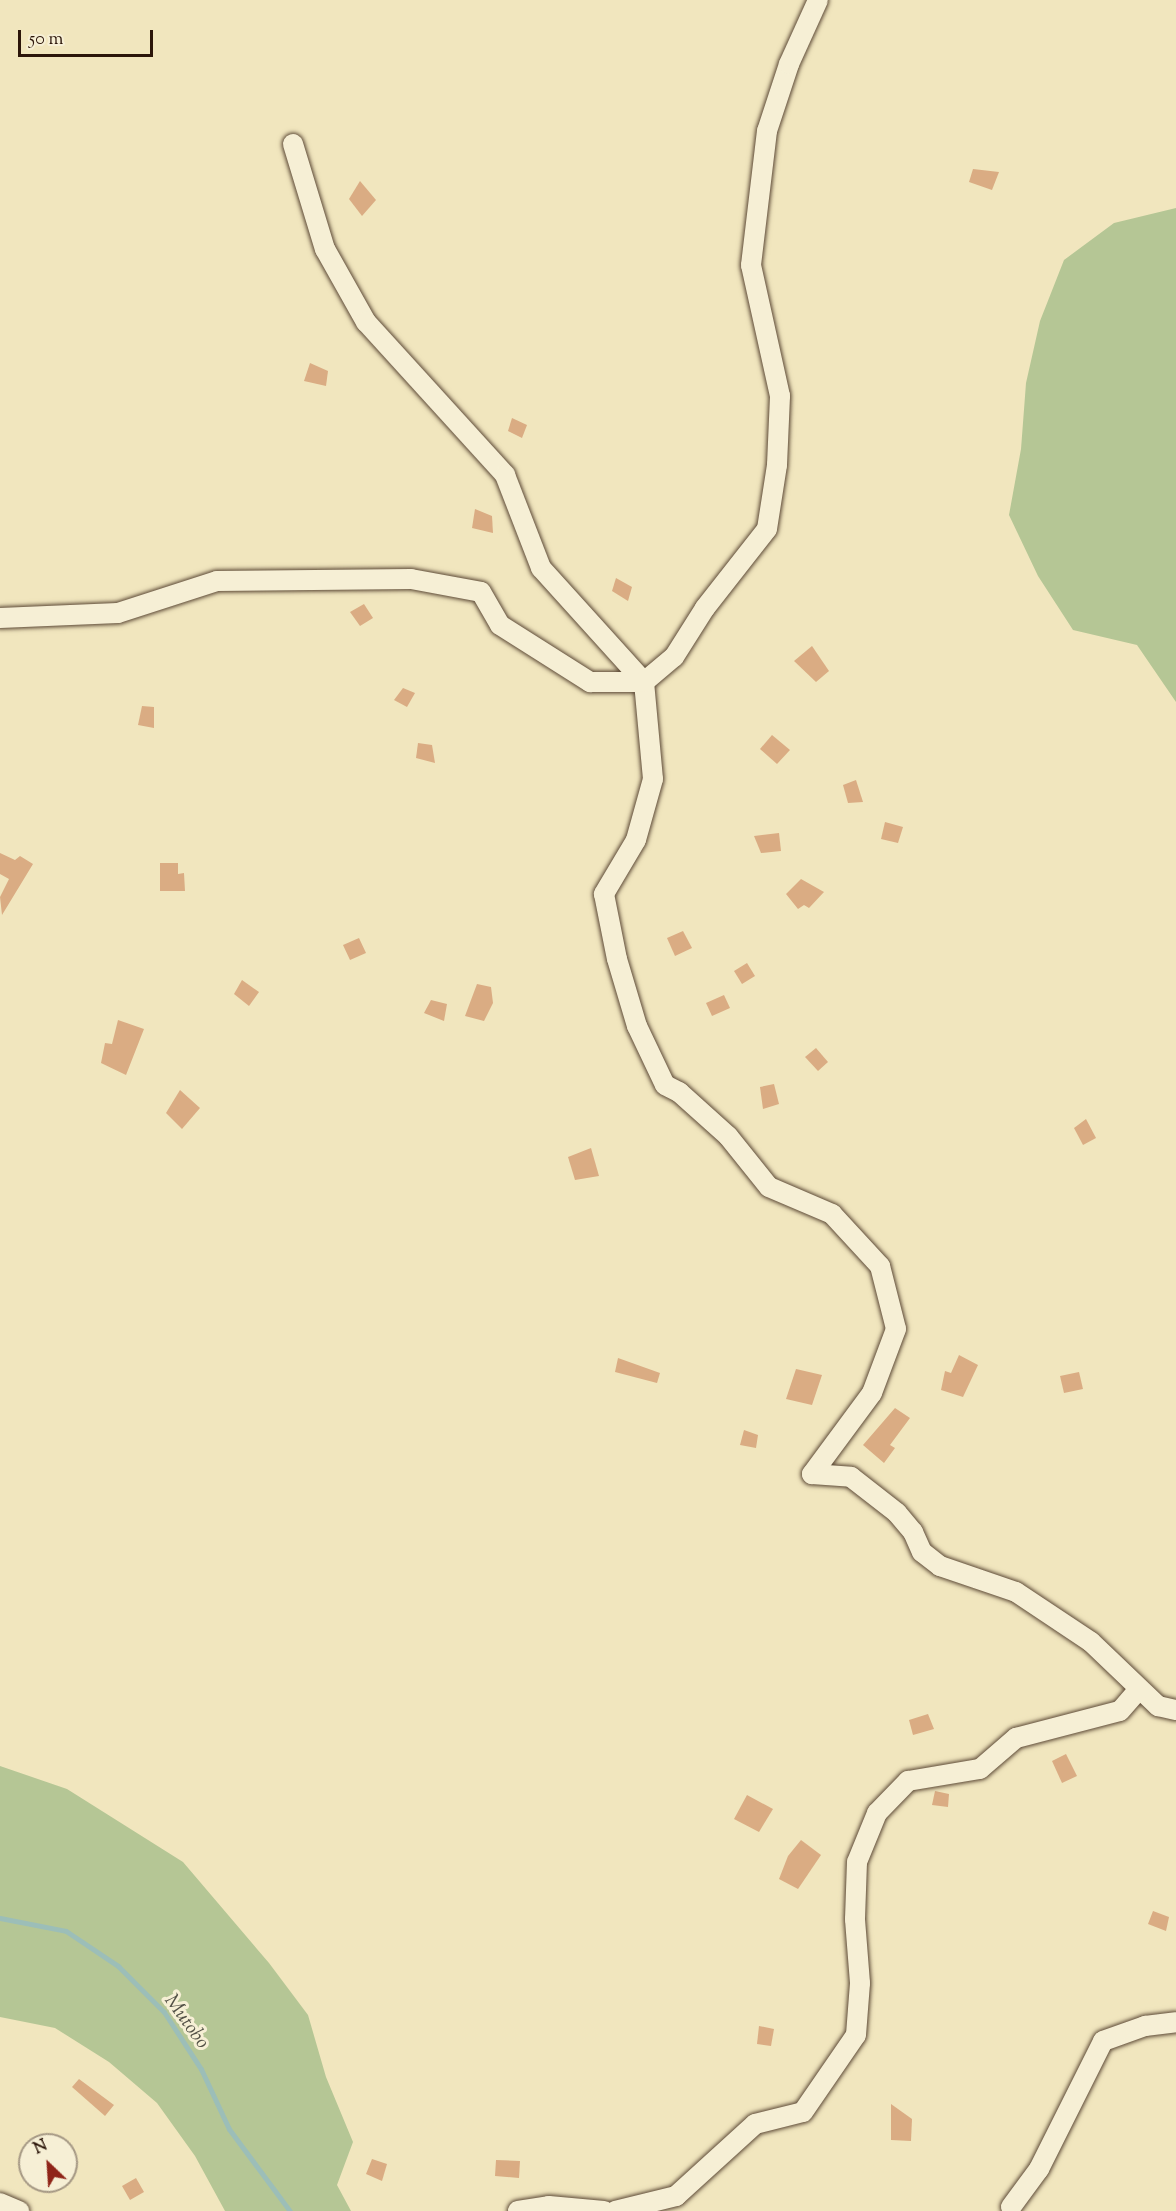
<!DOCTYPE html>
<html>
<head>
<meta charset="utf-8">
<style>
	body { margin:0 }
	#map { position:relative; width:1176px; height:2211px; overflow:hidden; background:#f1e6be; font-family:"Sorts Mill Goudy",serif }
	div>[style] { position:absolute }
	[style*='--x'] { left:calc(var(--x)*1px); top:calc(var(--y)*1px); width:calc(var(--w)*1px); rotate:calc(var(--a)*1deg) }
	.green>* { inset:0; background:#b5c695 }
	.stream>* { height:5px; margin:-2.5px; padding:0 2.5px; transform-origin:2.5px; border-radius:2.5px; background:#9cbeb8 }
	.building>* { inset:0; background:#daac83 }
	.roads { filter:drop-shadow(0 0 2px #5d4a37) drop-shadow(0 0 2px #5d4a37) }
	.minor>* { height:20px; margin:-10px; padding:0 10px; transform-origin:10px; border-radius:10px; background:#f6efd5 }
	span { translate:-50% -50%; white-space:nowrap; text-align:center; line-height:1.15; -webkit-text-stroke:6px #f6efd5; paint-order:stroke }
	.water-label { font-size:20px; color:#535147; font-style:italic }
	.north { position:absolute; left:18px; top:2133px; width:60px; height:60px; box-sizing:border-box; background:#f6efd5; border:2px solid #a59884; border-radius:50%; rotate:335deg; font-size:16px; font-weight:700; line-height:24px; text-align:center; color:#2c160a }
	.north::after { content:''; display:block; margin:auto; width:21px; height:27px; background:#8f2418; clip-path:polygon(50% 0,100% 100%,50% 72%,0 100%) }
	.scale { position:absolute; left:18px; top:30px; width:135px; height:27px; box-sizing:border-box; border:3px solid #2c160a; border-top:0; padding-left:8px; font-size:18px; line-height:21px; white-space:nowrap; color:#2c160a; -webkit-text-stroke:4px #f6efd5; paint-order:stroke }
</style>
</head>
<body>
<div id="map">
	<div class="green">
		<div style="clip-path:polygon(1176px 208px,1176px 702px,1137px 645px,1073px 630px,1038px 576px,1009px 515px,1021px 449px,1026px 383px,1040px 321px,1064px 260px,1114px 223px)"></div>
		<div style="clip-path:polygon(0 1766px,67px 1789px,183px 1862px,269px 1963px,308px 2015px,326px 2077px,353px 2142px,337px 2185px,351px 2211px,225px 2211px,195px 2156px,157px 2103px,109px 2062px,55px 2028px,0 2017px)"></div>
	</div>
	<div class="stream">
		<div style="--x:0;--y:1918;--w:67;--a:11.1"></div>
		<div style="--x:66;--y:1931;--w:63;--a:33.9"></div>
		<div style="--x:118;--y:1966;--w:65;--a:45"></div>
		<div style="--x:164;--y:2012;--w:68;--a:57"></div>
		<div style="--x:201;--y:2069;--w:66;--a:65"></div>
		<div style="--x:229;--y:2129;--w:102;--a:53.4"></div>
	</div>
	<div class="building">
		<div style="clip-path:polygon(973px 169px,999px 172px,992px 190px,969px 182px)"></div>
		<div style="clip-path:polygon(360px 181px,376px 200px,362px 216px,349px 199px)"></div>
		<div style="clip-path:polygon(310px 363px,328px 371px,326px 386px,304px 381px)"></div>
		<div style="clip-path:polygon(512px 418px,527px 425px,522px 438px,508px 431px)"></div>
		<div style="clip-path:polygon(475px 509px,492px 516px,493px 533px,472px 528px)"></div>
		<div style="clip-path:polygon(616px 578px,632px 587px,628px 601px,612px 591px)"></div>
		<div style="clip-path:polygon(364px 604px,373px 618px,360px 626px,350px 612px)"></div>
		<div style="clip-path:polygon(812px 646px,829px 671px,816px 682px,794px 661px)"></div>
		<div style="clip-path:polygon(403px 688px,415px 693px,407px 707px,394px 700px)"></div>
		<div style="clip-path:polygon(142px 706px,154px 707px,154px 728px,138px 725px)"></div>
		<div style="clip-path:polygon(772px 735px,790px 750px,777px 764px,760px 749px)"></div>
		<div style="clip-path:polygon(418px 743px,432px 745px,435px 763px,416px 758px)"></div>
		<div style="clip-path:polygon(856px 780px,863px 802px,848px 803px,843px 785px)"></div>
		<div style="clip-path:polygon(885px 822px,903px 827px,898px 843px,881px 839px)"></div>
		<div style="clip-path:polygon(779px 833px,781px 851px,761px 853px,754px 836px)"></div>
		<div style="clip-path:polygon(0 853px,15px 860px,20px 856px,33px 864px,2px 915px,0 897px,9px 879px,0 874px)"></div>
		<div style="clip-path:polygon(160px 863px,178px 863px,178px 874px,184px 873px,185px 891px,160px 891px)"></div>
		<div style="clip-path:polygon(801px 879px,824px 892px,809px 908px,804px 905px,798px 909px,786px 894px)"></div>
		<div style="clip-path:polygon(683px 931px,692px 948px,675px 956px,667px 938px)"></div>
		<div style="clip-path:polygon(359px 938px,366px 953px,350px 960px,343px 945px)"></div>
		<div style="clip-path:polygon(747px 963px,755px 976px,742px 984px,734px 971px)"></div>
		<div style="clip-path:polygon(242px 980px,259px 992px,249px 1006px,234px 994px)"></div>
		<div style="clip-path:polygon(477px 984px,491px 987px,493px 1003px,484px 1021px,465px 1016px)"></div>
		<div style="clip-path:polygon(724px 995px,730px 1008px,712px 1016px,706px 1003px)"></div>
		<div style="clip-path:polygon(431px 1000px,447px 1004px,444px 1021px,424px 1013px)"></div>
		<div style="clip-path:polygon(118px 1020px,144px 1029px,126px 1075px,101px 1063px,105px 1043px,112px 1044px)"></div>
		<div style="clip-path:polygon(816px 1048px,828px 1062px,818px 1071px,805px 1057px)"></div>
		<div style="clip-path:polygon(774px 1084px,779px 1104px,763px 1109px,760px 1087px)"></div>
		<div style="clip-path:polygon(180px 1090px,200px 1108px,182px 1129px,166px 1113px)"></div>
		<div style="clip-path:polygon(1086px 1119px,1096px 1138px,1083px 1145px,1074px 1128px)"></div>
		<div style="clip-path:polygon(591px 1148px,599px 1176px,575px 1180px,568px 1157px)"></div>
		<div style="clip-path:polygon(959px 1355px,978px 1365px,963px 1397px,941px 1390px,945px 1371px,951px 1373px)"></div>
		<div style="clip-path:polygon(618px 1358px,660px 1373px,657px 1383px,615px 1372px)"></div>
		<div style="clip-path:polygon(796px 1369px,822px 1375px,812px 1405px,786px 1399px)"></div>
		<div style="clip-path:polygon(1079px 1372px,1083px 1389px,1064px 1393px,1060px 1376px)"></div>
		<div style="clip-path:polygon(895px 1408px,910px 1418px,890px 1445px,895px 1448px,884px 1463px,863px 1445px)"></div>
		<div style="clip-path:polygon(744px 1430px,758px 1435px,756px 1448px,740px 1445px)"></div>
		<div style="clip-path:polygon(928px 1714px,934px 1729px,913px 1735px,909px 1720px)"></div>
		<div style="clip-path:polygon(1066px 1754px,1077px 1776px,1062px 1783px,1052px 1761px)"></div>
		<div style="clip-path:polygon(935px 1791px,949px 1794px,948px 1807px,932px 1805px)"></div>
		<div style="clip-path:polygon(747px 1795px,773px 1809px,759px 1832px,734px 1819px)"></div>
		<div style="clip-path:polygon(801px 1840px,821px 1855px,798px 1889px,779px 1879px,788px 1856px)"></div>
		<div style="clip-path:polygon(1153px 1911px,1169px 1917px,1166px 1931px,1148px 1924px)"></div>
		<div style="clip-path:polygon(759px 2026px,774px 2029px,771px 2046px,757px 2044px)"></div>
		<div style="clip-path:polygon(79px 2079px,114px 2105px,105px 2116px,72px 2087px)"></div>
		<div style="clip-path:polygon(891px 2104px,912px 2119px,911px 2141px,891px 2140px)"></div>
		<div style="clip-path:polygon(372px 2159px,387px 2164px,382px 2181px,366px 2174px)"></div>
		<div style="clip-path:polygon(496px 2160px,520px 2161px,519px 2178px,495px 2176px)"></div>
		<div style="clip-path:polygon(136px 2178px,144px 2192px,130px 2200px,122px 2186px)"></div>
	</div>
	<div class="roads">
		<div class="minor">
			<div style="--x:293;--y:144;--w:110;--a:73.1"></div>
			<div style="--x:325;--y:249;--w:84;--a:60.7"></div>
			<div style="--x:366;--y:322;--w:207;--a:47.7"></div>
			<div style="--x:505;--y:475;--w:100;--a:68.8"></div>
			<div style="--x:541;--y:568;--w:154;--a:47.9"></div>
			<div style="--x:644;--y:682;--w:97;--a:84.7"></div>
			<div style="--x:653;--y:779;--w:63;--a:105.6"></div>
			<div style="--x:636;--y:840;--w:63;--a:120.7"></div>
			<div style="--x:604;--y:894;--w:66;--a:78.7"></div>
			<div style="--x:617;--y:959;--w:70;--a:73.4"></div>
			<div style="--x:637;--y:1026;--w:65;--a:64.6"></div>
			<div style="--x:665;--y:1085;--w:16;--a:27"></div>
			<div style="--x:679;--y:1092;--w:66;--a:41.9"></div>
			<div style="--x:728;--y:1136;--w:65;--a:51.2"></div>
			<div style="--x:769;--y:1187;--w:69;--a:23.2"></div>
			<div style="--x:832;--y:1214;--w:71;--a:47.3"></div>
			<div style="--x:880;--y:1266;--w:65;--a:75.7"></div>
			<div style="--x:896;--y:1329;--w:68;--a:110.6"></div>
			<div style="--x:872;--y:1393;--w:101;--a:126.5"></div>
			<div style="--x:0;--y:618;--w:118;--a:-2.4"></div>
			<div style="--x:118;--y:613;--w:104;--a:-17.9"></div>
			<div style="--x:217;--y:581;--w:194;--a:-0.6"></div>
			<div style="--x:411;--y:579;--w:71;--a:10.5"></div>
			<div style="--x:481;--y:592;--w:38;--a:60"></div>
			<div style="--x:500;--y:625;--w:107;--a:32.3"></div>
			<div style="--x:590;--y:682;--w:54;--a:0"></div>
			<div style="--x:644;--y:682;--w:39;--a:-40"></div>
			<div style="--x:674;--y:657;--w:58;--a:-57.7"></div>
			<div style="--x:705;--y:608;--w:100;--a:-51.9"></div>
			<div style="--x:767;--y:529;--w:65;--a:-81.1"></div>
			<div style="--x:777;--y:465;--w:69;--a:-87.5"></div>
			<div style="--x:780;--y:396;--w:134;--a:-102.5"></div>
			<div style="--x:751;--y:265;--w:135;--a:-83.2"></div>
			<div style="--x:767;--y:131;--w:71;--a:-71.8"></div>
			<div style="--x:789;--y:64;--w:70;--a:-65.6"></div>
			<div style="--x:812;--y:1474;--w:39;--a:4"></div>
			<div style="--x:851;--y:1477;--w:58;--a:38"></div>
			<div style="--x:897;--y:1513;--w:25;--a:50"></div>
			<div style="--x:913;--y:1532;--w:22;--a:66"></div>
			<div style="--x:922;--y:1552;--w:23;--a:38"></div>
			<div style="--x:940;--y:1566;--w:80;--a:18.9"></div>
			<div style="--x:1016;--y:1592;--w:90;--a:33.7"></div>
			<div style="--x:1091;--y:1642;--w:93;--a:43.7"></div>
			<div style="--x:1158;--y:1706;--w:18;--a:13"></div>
			<div style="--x:0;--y:2203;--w:21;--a:23"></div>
			<div style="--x:1011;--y:2207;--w:47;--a:-53.6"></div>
			<div style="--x:1039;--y:2169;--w:143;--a:-63.4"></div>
			<div style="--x:1103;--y:2041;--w:45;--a:-19.7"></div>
			<div style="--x:1145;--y:2026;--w:31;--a:-7"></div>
			<div style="--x:518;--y:2211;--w:31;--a:-9"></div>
			<div style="--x:549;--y:2206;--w:55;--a:5.2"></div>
			<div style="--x:615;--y:2211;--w:63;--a:-13.8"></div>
			<div style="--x:676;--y:2196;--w:107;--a:-42.3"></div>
			<div style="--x:755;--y:2124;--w:49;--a:-14"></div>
			<div style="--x:803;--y:2112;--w:93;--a:-55.5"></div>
			<div style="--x:856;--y:2035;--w:52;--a:-85.6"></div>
			<div style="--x:860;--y:1983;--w:64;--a:-94.5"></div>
			<div style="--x:855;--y:1919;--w:57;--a:-88"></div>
			<div style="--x:857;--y:1862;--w:53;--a:-67.8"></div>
			<div style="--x:877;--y:1813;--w:45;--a:-45.9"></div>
			<div style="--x:908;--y:1781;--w:73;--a:-9.5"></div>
			<div style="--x:980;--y:1769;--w:48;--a:-40.7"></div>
			<div style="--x:1016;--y:1738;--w:107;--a:-14.6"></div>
			<div style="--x:1120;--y:1711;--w:29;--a:-49"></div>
		</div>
	</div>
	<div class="water-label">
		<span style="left:186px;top:2022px;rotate:54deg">Mutobo</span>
	</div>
	<div class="north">N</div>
	<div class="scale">50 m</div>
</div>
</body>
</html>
